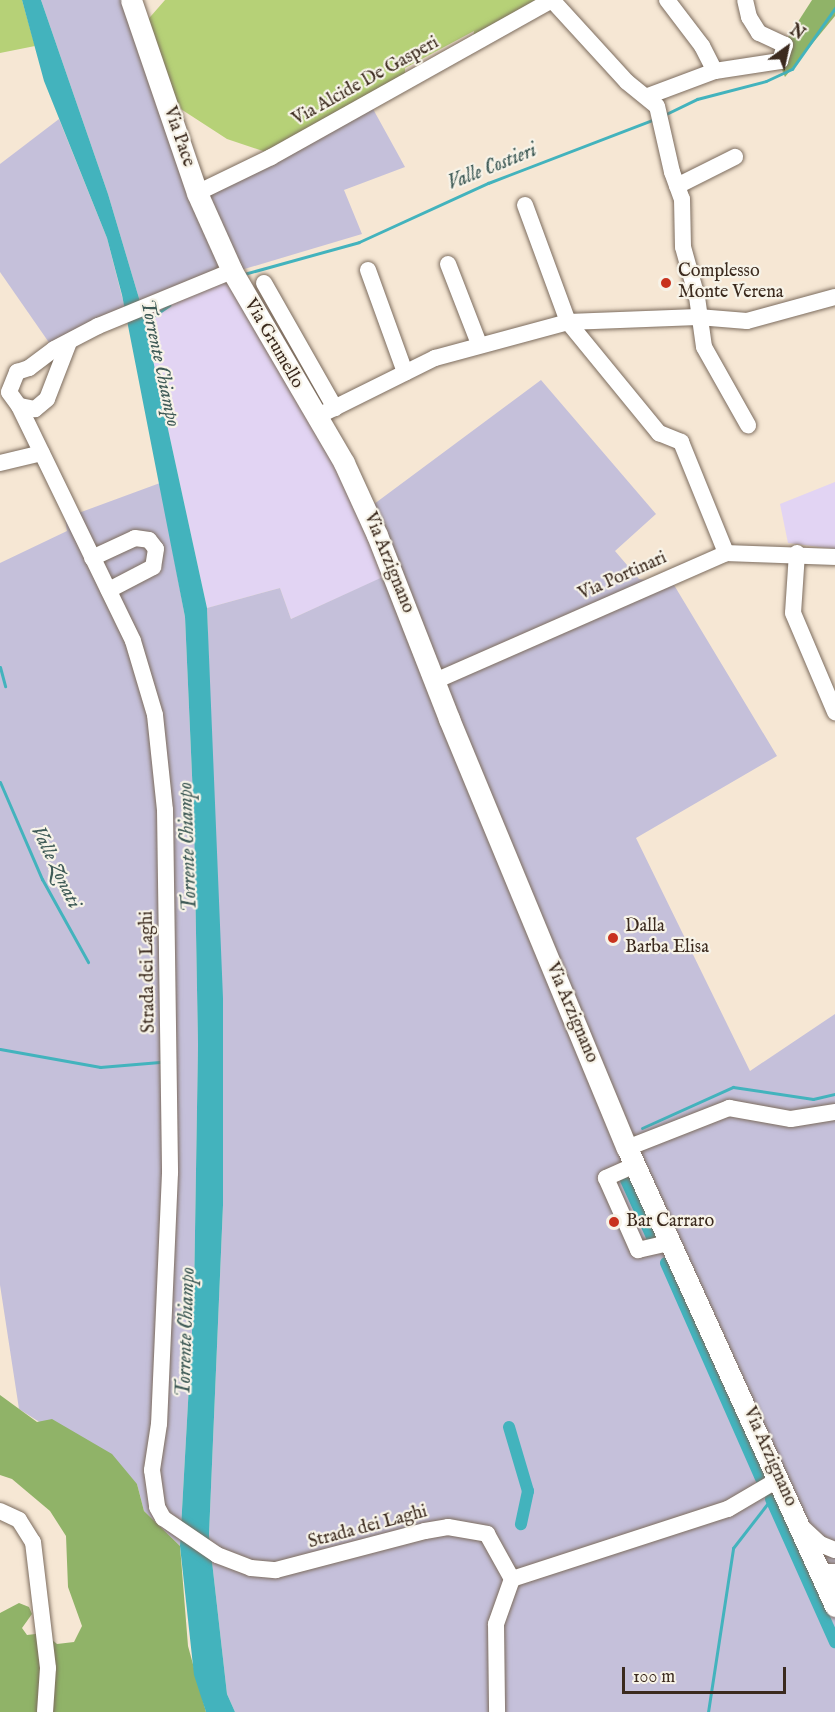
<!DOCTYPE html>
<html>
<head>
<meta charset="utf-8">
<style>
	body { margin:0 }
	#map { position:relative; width:835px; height:1712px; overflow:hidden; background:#f6e7d4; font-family:"IM FELL English",serif }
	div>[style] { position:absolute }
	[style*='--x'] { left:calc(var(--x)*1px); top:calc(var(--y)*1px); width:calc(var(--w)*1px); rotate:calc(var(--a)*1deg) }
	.built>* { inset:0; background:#e2d4f3 }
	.industrial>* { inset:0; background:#c5c0da }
	.green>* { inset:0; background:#b6d177 }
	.forest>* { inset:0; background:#90b368 }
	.water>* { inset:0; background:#43b3bd }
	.stream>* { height:3px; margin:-1.5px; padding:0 1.5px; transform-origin:1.5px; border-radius:1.5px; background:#43b3bd }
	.canal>* { height:12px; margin:-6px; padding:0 6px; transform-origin:6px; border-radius:6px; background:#43b3bd }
	.roads { filter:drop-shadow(0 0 2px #7c6c5e) drop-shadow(0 0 2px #7c6c5e) }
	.minor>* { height:16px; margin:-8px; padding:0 8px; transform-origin:8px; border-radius:8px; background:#fff }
	.major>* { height:21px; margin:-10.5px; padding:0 10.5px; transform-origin:10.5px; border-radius:10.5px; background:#fff }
	.dots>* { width:16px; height:16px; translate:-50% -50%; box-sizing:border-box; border:3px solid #f7f3e8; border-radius:50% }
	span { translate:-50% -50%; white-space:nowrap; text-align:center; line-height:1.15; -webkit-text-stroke:4.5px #f7f3e8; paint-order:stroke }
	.street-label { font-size:18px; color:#3b2a1e }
	.poi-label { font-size:18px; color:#3b2a1e }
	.left { translate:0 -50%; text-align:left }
	.water-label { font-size:20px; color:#3e5a56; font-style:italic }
	.north { position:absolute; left:757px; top:18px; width:60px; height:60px; -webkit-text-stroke:4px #f7f3e8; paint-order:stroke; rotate:33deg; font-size:16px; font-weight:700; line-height:24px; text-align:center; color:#3b2a1e }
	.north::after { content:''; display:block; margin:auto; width:21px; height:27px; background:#3b2a1e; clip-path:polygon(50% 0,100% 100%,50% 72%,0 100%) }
	.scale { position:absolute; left:622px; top:1667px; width:164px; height:27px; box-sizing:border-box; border:3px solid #3b2a1e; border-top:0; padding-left:8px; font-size:18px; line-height:21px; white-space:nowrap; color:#3b2a1e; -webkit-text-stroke:4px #f7f3e8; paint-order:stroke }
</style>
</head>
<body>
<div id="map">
	<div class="built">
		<div style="clip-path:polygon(231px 273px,318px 419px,388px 575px,291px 619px,280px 588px,207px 608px,141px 305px)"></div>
		<div style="clip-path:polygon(835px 482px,835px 549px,788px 543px,780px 504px)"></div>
	</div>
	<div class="industrial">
		<div style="clip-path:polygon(41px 0,136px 0,204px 189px,367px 98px,405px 167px,344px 190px,362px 234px,231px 273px,141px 305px,108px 194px)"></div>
		<div style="clip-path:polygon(59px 119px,107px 238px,126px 312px,50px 344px,0 272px,0 164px)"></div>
		<div style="clip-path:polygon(541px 380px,656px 514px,615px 551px,639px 579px,674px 585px,777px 756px,636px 838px,750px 1071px,835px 1014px,835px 1712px,235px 1712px,227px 1694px,209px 1535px,223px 1205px,207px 608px,280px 588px,291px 619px,387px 575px,366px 510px)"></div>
		<div style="clip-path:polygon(160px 483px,185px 617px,194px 820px,198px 1045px,194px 1295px,180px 1546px,144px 1511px,137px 1484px,19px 1409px,0 1285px,0 563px,67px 531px,65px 518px)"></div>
	</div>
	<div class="green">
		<div style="clip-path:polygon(0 0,22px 0,35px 46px,0 53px)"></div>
		<div style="clip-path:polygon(165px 0,548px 0,472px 46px,474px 31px,405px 68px,405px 77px,278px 156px,227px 139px,170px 102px,144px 24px)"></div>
	</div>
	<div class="forest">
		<div style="clip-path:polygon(812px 0,835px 0,835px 16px,785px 77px,776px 56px)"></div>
		<div style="clip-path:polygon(0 1395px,37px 1422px,52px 1419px,112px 1454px,137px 1484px,144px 1511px,180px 1546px,188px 1646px,206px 1712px,0 1712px,0 1613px,19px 1603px,29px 1607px,32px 1614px,22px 1628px,27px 1635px,44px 1633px,57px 1644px,74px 1642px,82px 1626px,68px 1587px,66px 1536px,50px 1511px,12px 1479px,0 1475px)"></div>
	</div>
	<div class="water">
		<div style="clip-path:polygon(22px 0,41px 0,108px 194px,141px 305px,207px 608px,223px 998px,223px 1205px,209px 1535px,227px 1694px,235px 1712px,206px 1712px,194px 1675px,180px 1546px,194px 1295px,198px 1045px,194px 820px,185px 617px,122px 295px,107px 238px,44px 81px)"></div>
	</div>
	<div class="stream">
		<div style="--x:664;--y:115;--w:37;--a:-26"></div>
		<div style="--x:697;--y:99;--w:71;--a:-14.6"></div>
		<div style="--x:766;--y:81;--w:29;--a:-25"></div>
		<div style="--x:792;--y:69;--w:75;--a:-54.8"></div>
		<div style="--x:244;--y:274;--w:119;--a:-15.5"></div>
		<div style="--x:359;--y:242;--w:142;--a:-24.6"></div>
		<div style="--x:488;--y:183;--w:179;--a:-21"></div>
		<div style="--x:143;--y:323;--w:32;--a:-34"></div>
		<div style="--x:0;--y:667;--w:20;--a:75"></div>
		<div style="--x:0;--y:782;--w:106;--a:66.6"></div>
		<div style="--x:42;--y:879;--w:95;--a:61"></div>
		<div style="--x:0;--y:1049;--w:102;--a:10.2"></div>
		<div style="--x:100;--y:1067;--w:60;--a:-4.8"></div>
		<div style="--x:642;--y:1128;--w:100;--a:-24.3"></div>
		<div style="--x:733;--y:1087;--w:81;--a:8.5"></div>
		<div style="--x:813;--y:1099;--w:23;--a:-13"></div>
		<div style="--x:708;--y:1712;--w:166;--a:-81.3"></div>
		<div style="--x:733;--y:1548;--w:62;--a:-52.2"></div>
	</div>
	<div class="canal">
		<div style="--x:626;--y:1180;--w:63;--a:65.5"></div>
		<div style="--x:666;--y:1263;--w:235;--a:66.2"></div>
		<div style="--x:509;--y:1427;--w:67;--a:73.5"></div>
		<div style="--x:528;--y:1491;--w:34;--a:102"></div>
		<div style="--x:771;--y:1499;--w:157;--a:65.9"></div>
	</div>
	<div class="roads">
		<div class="minor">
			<div style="--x:552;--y:0;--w:111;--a:47.6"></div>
			<div style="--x:627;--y:82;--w:38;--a:39"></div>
			<div style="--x:657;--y:106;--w:68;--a:77.2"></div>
			<div style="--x:672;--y:172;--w:29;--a:70"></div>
			<div style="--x:682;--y:199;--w:48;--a:88.8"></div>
			<div style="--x:683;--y:247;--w:52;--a:74.4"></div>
			<div style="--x:697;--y:297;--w:50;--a:82"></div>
			<div style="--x:704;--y:347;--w:90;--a:60.6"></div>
			<div style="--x:667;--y:0;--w:58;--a:52.7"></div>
			<div style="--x:702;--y:46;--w:28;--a:63"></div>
			<div style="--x:648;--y:96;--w:72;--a:-20.5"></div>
			<div style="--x:715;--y:71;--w:66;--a:-8.7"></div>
			<div style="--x:780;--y:61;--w:17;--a:-73"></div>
			<div style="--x:785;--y:45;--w:29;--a:-155"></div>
			<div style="--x:759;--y:33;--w:19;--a:-122"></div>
			<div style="--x:749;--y:17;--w:17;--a:-103"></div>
			<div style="--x:677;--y:186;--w:65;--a:-26.6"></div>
			<div style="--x:197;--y:193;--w:82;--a:-25.9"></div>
			<div style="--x:271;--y:157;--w:322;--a:-29.2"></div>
			<div style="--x:525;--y:205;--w:125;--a:69.8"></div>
			<div style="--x:568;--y:322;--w:144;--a:50.7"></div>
			<div style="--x:659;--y:433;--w:24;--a:22"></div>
			<div style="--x:681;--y:442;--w:120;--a:67.9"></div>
			<div style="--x:448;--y:264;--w:86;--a:68.8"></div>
			<div style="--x:368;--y:270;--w:109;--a:70.1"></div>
			<div style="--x:264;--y:283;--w:144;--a:60.4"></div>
			<div style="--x:69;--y:342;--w:61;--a:111.1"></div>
			<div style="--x:47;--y:399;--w:16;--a:140"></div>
			<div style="--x:35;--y:409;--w:16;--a:-169"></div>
			<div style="--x:19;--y:406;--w:17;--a:-126"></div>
			<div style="--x:9;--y:392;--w:22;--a:-68"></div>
			<div style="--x:17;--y:372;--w:13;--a:-18"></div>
			<div style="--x:29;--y:368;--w:31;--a:-37"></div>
			<div style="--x:54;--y:349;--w:50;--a:-27.6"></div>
			<div style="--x:98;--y:326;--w:145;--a:-22.3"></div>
			<div style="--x:19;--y:406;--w:261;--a:64.1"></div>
			<div style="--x:133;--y:641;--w:77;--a:73.4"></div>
			<div style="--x:155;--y:715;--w:96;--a:84"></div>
			<div style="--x:165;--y:810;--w:363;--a:89.2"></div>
			<div style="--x:170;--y:1173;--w:251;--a:92.5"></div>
			<div style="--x:159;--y:1424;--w:47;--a:98.7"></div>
			<div style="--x:152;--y:1470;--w:37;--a:82"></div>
			<div style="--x:157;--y:1507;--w:13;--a:61"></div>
			<div style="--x:163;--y:1518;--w:65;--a:34.4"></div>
			<div style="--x:217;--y:1555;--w:36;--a:21"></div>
			<div style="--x:251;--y:1568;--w:25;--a:5"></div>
			<div style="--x:276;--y:1570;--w:154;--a:-14.7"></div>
			<div style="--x:425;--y:1531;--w:23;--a:-10"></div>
			<div style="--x:448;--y:1527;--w:40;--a:10"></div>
			<div style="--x:487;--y:1534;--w:51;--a:60.9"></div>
			<div style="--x:512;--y:1579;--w:48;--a:109.6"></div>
			<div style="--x:496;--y:1624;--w:88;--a:89.3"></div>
			<div style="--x:316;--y:417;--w:133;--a:-26.4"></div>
			<div style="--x:435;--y:358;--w:138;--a:-15.1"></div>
			<div style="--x:568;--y:322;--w:130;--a:-2.2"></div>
			<div style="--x:698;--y:317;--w:49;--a:4.7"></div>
			<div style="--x:747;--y:321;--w:91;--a:-15.3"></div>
			<div style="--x:0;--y:463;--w:43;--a:-13.4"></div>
			<div style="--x:797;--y:553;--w:60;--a:93.8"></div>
			<div style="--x:793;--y:613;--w:108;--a:67"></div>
			<div style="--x:92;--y:558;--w:47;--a:-24.9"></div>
			<div style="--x:135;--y:538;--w:14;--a:8"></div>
			<div style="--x:149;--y:540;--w:11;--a:52"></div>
			<div style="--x:156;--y:549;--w:18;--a:99"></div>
			<div style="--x:153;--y:567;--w:50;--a:152.4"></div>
			<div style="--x:435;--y:681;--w:318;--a:-23.7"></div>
			<div style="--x:726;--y:553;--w:109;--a:2.1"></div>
			<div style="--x:627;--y:1148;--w:110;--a:-21.4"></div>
			<div style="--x:729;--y:1108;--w:63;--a:10.1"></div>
			<div style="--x:791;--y:1119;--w:45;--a:-9"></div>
			<div style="--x:635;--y:1165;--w:32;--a:156"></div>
			<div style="--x:606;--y:1178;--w:79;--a:66"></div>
			<div style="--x:638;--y:1250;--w:35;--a:-13"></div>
			<div style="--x:0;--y:1511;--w:21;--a:25"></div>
			<div style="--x:19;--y:1520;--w:26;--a:58"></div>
			<div style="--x:33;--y:1542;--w:127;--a:83.2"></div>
			<div style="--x:48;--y:1668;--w:44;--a:93.9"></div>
			<div style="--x:802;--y:1527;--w:25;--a:43"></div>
			<div style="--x:820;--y:1544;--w:16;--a:22"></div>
			<div style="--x:820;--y:1572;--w:15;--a:0"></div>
			<div style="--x:512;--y:1579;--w:227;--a:-18"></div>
			<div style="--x:728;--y:1509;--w:59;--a:-30.5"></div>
		</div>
		<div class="major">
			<div style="--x:131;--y:0;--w:204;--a:71.1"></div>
			<div style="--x:197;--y:193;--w:85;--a:65.8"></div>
			<div style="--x:232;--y:271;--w:222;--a:59.7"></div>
			<div style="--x:344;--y:463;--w:79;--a:65.4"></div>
			<div style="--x:377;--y:535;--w:198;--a:68.6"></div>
			<div style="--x:449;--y:719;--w:464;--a:67.5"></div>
			<div style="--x:627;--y:1148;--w:503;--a:65.57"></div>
		</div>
	</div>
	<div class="dots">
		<div style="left:666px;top:283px;background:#c8321e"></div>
		<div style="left:613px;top:938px;background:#c8321e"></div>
		<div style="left:614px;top:1222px;background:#c8321e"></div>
	</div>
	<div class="street-label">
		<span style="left:366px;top:82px;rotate:-29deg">Via Alcide De Gasperi</span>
		<span style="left:178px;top:137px;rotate:71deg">Via Pace</span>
		<span style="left:273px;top:344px;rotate:60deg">Via Grumello</span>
		<span style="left:388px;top:563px;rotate:68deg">Via Arzignano</span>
		<span style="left:623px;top:577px;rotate:-24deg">Via Portinari</span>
		<span style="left:149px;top:972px;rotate:-91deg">Strada dei Laghi</span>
		<span style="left:571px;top:1013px;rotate:67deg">Via Arzignano</span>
		<span style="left:769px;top:1457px;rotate:66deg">Via Arzignano</span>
		<span style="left:368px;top:1528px;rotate:-15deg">Strada dei Laghi</span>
	</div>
	<div class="poi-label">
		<span class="left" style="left:678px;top:283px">Complesso<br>Monte Verena</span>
		<span class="left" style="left:625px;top:938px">Dalla<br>Barba Elisa</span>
		<span class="left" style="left:626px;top:1222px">Bar Carraro</span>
	</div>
	<div class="water-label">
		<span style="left:492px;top:167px;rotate:-22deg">Valle Costieri</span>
		<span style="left:160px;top:363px;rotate:78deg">Torrente Chiampo</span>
		<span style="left:188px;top:847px;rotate:-92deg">Torrente Chiampo</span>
		<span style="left:56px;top:867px;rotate:64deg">Valle Zonati</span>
		<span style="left:186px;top:1332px;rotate:-88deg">Torrente Chiampo</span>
	</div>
	<div class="north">N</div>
	<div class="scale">100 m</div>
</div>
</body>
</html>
